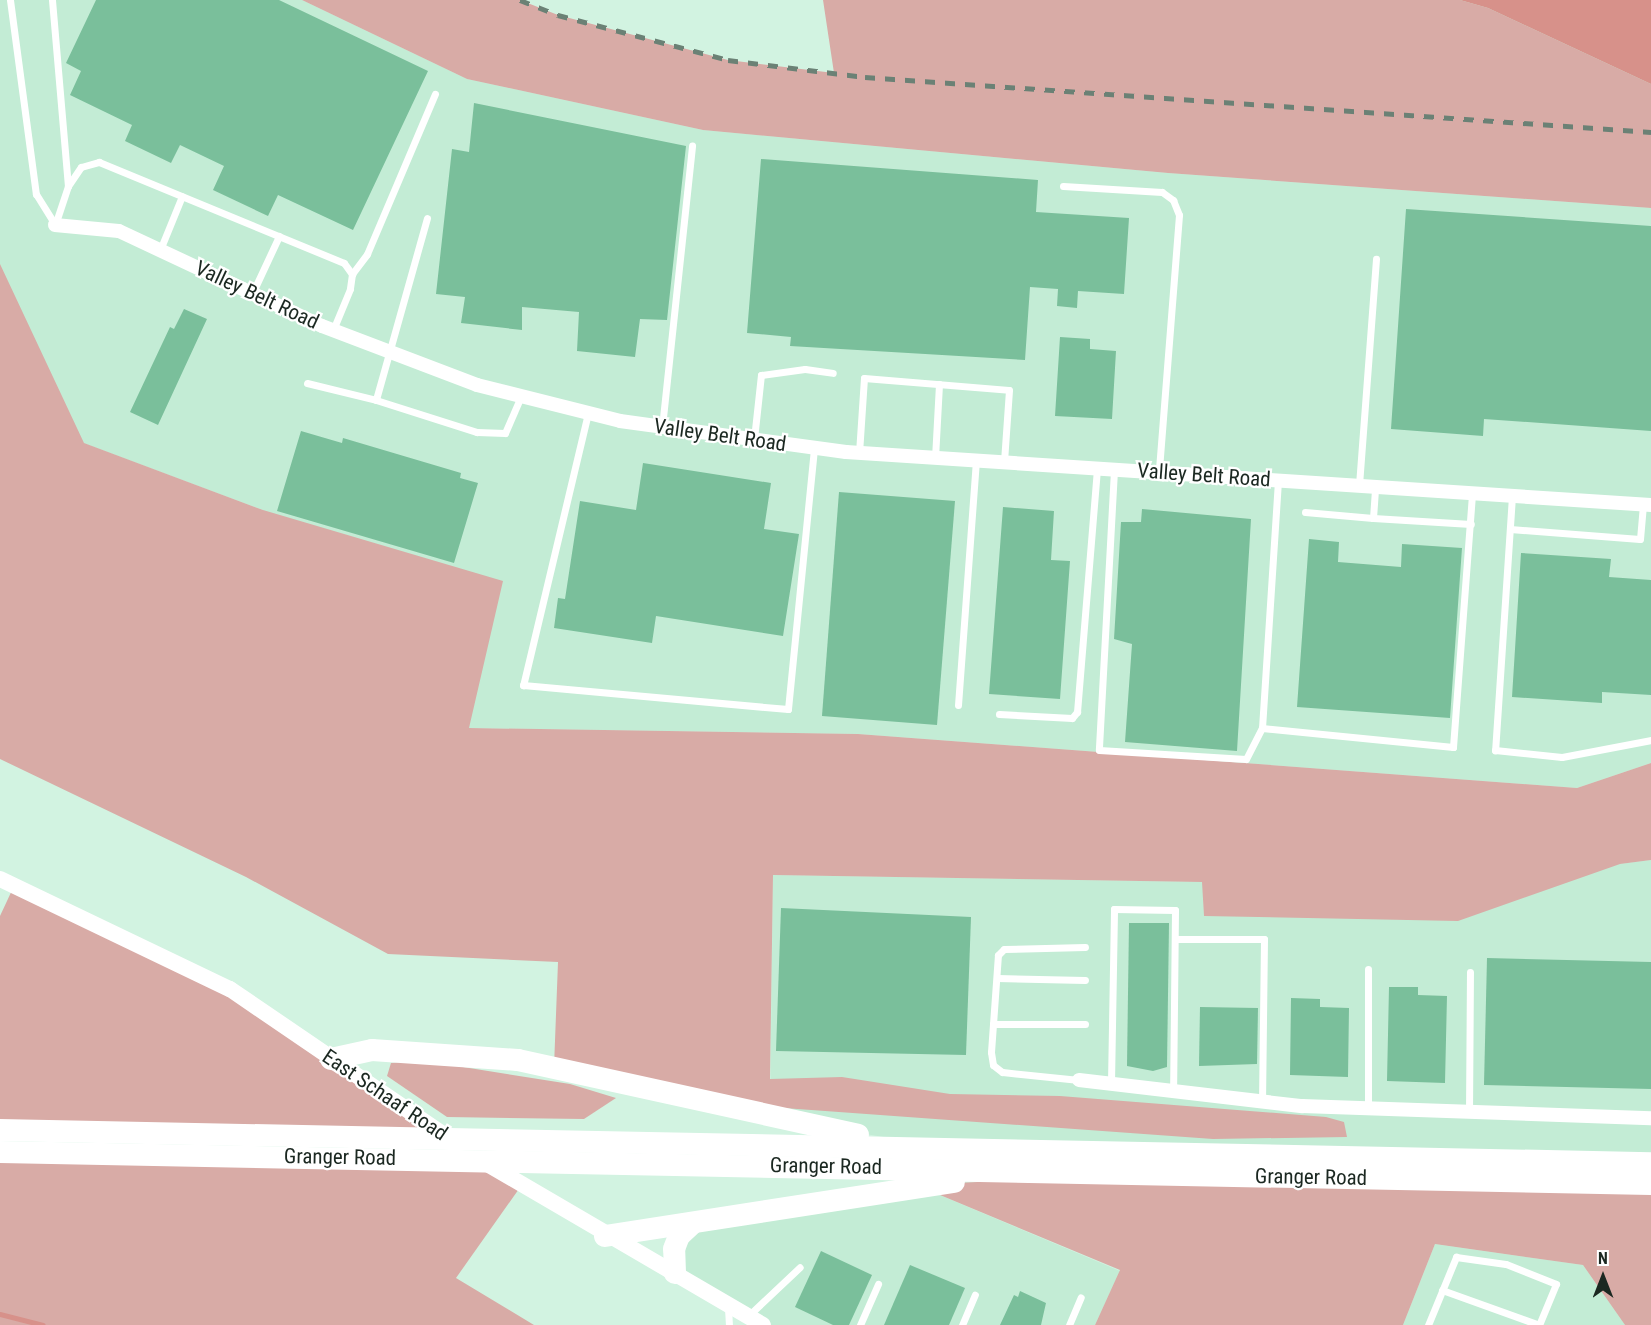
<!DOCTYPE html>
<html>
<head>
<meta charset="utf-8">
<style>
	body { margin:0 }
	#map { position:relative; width:1651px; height:1325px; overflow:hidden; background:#d2f3e1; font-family:"Roboto Condensed",sans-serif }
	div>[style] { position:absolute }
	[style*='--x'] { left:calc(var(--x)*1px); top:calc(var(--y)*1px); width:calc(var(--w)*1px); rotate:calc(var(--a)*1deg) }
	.built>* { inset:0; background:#c3ecd5 }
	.green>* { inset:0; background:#d8aba6 }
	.water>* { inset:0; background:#d7918a }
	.stream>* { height:4.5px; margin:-2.25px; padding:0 2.25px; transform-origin:2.25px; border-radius:2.25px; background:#d7918a }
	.building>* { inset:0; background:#7abf9b }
	.service>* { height:7px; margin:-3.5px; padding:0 3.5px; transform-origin:3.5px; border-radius:3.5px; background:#fff }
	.minor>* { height:14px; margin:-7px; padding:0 7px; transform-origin:7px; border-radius:7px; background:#fff }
	.tertiary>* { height:16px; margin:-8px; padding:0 8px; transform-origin:8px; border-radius:8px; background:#fff }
	.primary>* { height:22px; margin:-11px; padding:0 11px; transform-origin:11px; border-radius:11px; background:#fff }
	.rail>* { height:4.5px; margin-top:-2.25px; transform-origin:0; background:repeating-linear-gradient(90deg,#6b8175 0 10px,transparent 0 20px) }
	span { translate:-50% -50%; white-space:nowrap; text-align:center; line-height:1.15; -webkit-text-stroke:4.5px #fff; paint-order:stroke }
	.street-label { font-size:21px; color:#1b2821 }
	.north { position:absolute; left:1573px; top:1247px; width:60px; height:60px; -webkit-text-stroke:4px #fff; paint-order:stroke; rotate:0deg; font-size:16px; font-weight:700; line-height:24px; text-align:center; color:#1b2821 }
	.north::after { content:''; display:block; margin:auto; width:21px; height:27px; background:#1b2821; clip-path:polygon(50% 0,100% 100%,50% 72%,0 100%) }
</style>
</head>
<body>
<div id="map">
	<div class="built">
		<div style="clip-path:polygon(0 0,302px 0,467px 79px,703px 130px,1168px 173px,1651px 208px,1651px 763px,1577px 788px,858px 734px,468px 728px,263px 510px,83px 443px,0 278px)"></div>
		<div style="clip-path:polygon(1651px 860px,1651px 1163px,961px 1150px,770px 1118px,773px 875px,1203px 882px,1204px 916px)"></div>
		<div style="clip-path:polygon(916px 1185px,1120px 1271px,1095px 1325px,763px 1325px,675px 1273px,679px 1236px)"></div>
		<div style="clip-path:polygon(1435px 1244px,1583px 1265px,1625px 1325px,1403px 1325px)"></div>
	</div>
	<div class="green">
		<div style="clip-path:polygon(302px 0,520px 0,558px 15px,728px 60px,834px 73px,823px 0,1460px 0,1488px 8px,1651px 84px,1651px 208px,1168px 173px,703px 130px,467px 79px)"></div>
		<div style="clip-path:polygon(0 264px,84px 443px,263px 510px,503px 581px,469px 728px,858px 734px,1577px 788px,1651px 763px,1651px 860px,1620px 864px,1458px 921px,1204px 916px,1202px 882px,773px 875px,770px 1079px,842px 1077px,950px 1094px,1060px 1096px,1326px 1117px,1344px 1122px,1347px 1137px,1213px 1139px,770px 1107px,554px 1067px,558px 962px,388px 954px,246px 877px,0 759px)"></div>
		<div style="clip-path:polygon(14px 886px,210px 978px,448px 1138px,0 1130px,0 916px)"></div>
		<div style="clip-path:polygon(419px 1060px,570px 1084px,616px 1098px,584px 1119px,447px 1117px,387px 1076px,391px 1063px)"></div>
		<div style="clip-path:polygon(0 1152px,478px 1158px,521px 1186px,456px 1278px,534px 1325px,0 1325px)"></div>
		<div style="clip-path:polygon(1144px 1174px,1651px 1184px,1651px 1325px,1625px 1325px,1583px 1265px,1435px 1244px,1403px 1325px,1095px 1325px,1120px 1270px,916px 1185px)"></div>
	</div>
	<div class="water">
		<div style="clip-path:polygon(1460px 0,1651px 0,1651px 84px,1488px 8px)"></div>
	</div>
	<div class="stream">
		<div style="--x:0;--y:1314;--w:44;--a:14.3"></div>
	</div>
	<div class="building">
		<div style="clip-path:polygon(96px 0,279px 0,428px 71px,353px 230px,278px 195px,268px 216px,213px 190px,224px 166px,180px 145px,171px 163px,125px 141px,132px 125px,70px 95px,81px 71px,66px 63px)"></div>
		<div style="clip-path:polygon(474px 103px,686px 146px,667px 320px,640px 319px,635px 357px,577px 351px,579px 312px,522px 307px,522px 330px,461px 323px,465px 297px,436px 294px,452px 149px,469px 152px)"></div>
		<div style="clip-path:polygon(761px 159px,1038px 180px,1036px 212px,1129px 218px,1124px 294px,1078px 291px,1077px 308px,1057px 306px,1058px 289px,1030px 287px,1025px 360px,790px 346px,791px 337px,747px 333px)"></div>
		<div style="clip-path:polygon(1406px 209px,1651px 226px,1651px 431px,1484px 419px,1483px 436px,1391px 429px)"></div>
		<div style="clip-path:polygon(184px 309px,207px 319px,158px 425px,130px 412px,170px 327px,174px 329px)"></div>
		<div style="clip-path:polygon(1060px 337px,1090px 339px,1090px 349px,1116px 351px,1112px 419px,1055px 416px)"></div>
		<div style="clip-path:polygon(301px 431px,342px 443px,343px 438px,461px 473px,460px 478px,478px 483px,454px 563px,277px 511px)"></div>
		<div style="clip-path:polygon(643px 463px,771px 483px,764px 529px,799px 534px,783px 636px,656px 616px,652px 643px,554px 628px,558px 598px,565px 599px,580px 501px,636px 510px)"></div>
		<div style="clip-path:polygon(839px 492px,955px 501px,937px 725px,822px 716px)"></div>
		<div style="clip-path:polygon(1003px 507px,1054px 511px,1051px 560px,1070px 561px,1060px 699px,989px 694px)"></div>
		<div style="clip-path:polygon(1142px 509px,1251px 519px,1237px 751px,1125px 742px,1132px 644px,1114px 639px,1121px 522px,1141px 522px)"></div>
		<div style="clip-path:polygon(1309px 539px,1339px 542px,1338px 562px,1401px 567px,1402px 544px,1462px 548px,1450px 718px,1297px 707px)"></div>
		<div style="clip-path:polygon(1521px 553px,1611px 559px,1609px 577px,1651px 580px,1651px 695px,1602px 692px,1602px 703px,1512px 697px)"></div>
		<div style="clip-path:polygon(781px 908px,971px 917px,966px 1055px,776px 1051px)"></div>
		<div style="clip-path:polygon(1129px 923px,1169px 923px,1167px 1067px,1153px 1071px,1127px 1066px)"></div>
		<div style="clip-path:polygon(1487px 958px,1651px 962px,1651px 1089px,1484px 1085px)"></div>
		<div style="clip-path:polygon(1389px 987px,1418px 987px,1418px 995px,1447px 996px,1445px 1083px,1387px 1081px)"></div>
		<div style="clip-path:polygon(1291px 998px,1320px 999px,1320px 1007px,1349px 1008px,1348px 1077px,1290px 1075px)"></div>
		<div style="clip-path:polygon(1200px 1007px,1258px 1008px,1257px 1064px,1199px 1066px)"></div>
		<div style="clip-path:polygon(821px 1251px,872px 1275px,849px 1325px,833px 1325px,795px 1307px)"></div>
		<div style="clip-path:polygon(910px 1265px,965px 1288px,949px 1325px,884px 1325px)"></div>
		<div style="clip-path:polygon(1020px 1291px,1046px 1303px,1041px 1325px,1000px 1325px,1014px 1295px,1018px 1297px)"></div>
	</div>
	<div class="service">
		<div style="--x:10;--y:0;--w:196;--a:82.4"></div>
		<div style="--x:36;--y:194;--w:36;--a:58"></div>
		<div style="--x:52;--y:0;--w:187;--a:85.1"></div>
		<div style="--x:68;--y:186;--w:41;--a:108.4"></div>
		<div style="--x:68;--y:186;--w:23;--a:-56"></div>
		<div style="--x:81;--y:167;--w:19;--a:-16"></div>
		<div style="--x:99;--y:162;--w:265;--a:22.4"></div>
		<div style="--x:344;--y:263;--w:14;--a:54"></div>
		<div style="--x:352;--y:274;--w:15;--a:98"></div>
		<div style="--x:350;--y:289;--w:44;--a:112.5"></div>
		<div style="--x:1063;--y:186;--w:99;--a:3.5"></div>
		<div style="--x:1162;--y:192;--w:14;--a:36"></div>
		<div style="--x:1173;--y:200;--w:16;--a:68"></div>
		<div style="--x:1179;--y:215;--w:257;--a:94.5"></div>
		<div style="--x:427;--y:218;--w:189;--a:105.7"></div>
		<div style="--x:376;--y:400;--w:106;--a:17.6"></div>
		<div style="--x:477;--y:432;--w:28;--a:2"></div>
		<div style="--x:505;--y:433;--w:40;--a:-66.6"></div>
		<div style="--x:160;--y:250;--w:58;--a:-67.8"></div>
		<div style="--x:352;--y:274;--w:25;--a:-53"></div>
		<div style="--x:367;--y:254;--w:174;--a:-67"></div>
		<div style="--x:252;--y:294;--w:64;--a:-65"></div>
		<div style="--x:307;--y:383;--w:71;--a:13.8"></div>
		<div style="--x:588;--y:413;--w:280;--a:103.4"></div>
		<div style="--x:523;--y:685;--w:266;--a:5.2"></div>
		<div style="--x:788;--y:709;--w:262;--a:-84.3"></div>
		<div style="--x:662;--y:427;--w:283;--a:-83.9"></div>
		<div style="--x:754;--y:439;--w:64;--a:-83.8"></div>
		<div style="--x:761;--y:375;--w:44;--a:-7.8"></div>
		<div style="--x:805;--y:369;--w:28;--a:8"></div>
		<div style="--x:859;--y:453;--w:75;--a:-86.2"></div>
		<div style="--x:864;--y:378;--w:145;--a:4.7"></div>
		<div style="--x:1009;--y:390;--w:72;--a:94"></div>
		<div style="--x:935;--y:458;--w:74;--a:-86.9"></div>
		<div style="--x:1114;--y:470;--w:280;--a:93.1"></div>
		<div style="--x:1099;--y:750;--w:147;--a:3.5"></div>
		<div style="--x:1246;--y:759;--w:35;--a:-63"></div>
		<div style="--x:1262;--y:728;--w:249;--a:-86.3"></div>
		<div style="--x:1359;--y:485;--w:227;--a:-85.7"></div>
		<div style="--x:1512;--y:496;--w:255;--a:93.8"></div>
		<div style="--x:1495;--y:750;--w:67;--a:6"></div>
		<div style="--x:1562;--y:757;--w:91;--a:-10.8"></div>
		<div style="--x:1305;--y:512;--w:68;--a:5"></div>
		<div style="--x:1373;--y:518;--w:32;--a:-86"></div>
		<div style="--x:1373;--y:518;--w:98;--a:3.5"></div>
		<div style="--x:1510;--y:529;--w:130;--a:4.4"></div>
		<div style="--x:1640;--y:539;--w:35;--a:-85"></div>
		<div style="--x:958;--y:705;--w:246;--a:-85.8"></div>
		<div style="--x:999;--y:714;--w:73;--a:3.1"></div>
		<div style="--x:1072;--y:718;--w:8;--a:-50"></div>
		<div style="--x:1077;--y:712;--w:245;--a:-85.3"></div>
		<div style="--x:1262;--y:728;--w:192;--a:5.7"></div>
		<div style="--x:1453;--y:747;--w:256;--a:-85.7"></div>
		<div style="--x:1175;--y:939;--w:89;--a:0"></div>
		<div style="--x:1264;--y:939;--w:161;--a:90.7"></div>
		<div style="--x:997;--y:978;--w:88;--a:1.3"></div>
		<div style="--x:993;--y:1024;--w:92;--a:0"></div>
		<div style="--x:1079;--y:1080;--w:77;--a:-174.1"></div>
		<div style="--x:1002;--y:1072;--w:11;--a:-142"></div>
		<div style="--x:993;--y:1065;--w:13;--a:-99"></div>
		<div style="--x:991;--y:1052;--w:97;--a:-85.9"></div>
		<div style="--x:998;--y:955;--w:8;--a:-45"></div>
		<div style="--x:1004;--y:949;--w:81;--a:-1.4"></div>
		<div style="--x:1111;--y:1083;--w:174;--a:-89"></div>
		<div style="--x:1114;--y:909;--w:61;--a:0.9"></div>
		<div style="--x:1175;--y:910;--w:182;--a:90.6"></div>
		<div style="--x:1368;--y:1110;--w:141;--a:-90"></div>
		<div style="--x:1469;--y:1113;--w:141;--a:-89.6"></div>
		<div style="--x:1442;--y:1290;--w:103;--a:19.8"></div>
		<div style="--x:728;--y:1307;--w:18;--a:87"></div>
		<div style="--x:748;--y:1316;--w:71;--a:-43.3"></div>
		<div style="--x:860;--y:1325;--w:45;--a:-66.3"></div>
		<div style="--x:962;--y:1325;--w:33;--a:-67"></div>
		<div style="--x:1069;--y:1325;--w:30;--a:-67"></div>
		<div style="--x:1428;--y:1325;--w:74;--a:-67.6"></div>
		<div style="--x:1456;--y:1257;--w:50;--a:8"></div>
		<div style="--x:1506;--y:1264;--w:54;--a:21.8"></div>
		<div style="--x:1556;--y:1284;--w:44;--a:112.5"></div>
	</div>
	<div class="minor">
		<div style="--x:55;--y:225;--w:64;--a:5.4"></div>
		<div style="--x:119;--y:231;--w:224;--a:25.1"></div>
		<div style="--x:322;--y:326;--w:166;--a:20.8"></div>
		<div style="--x:477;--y:385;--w:147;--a:14.1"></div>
		<div style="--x:620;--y:421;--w:228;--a:7.8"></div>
		<div style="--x:846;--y:452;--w:807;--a:3.77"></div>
		<div style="--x:1079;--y:1080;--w:225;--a:6.7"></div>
		<div style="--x:1302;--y:1106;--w:349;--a:2"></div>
	</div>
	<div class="tertiary">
		<div style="--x:0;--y:879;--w:255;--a:25.6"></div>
		<div style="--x:230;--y:989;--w:266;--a:34.3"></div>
		<div style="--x:484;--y:1162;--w:323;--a:30.3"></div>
	</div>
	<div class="primary">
		<div style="--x:331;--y:1059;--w:42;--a:-12.4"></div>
		<div style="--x:372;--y:1050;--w:146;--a:3.9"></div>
		<div style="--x:518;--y:1060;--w:348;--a:12.4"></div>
		<div style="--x:0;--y:1130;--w:1651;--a:1.15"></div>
		<div style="--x:0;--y:1152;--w:1651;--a:1.11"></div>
		<div style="--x:605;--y:1236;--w:353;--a:-8.8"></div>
		<div style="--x:675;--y:1273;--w:24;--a:-92"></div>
		<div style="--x:674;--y:1249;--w:14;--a:-69"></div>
		<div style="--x:679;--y:1236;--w:18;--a:-43"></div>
	</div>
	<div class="rail">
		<div style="--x:520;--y:0;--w:41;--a:21.5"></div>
		<div style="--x:558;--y:15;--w:176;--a:14.8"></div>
		<div style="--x:728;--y:60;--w:138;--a:7.1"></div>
		<div style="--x:865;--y:77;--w:788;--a:4"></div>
	</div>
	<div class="street-label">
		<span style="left:257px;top:295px;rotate:25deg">Valley Belt Road</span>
		<span style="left:720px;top:435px;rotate:8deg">Valley Belt Road</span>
		<span style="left:1204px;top:475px;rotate:4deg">Valley Belt Road</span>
		<span style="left:385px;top:1095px;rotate:34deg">East Schaaf Road</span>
		<span style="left:340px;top:1157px;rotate:1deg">Granger Road</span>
		<span style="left:826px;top:1166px;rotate:1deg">Granger Road</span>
		<span style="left:1311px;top:1177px;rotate:1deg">Granger Road</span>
	</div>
	<div class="north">N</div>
</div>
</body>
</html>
